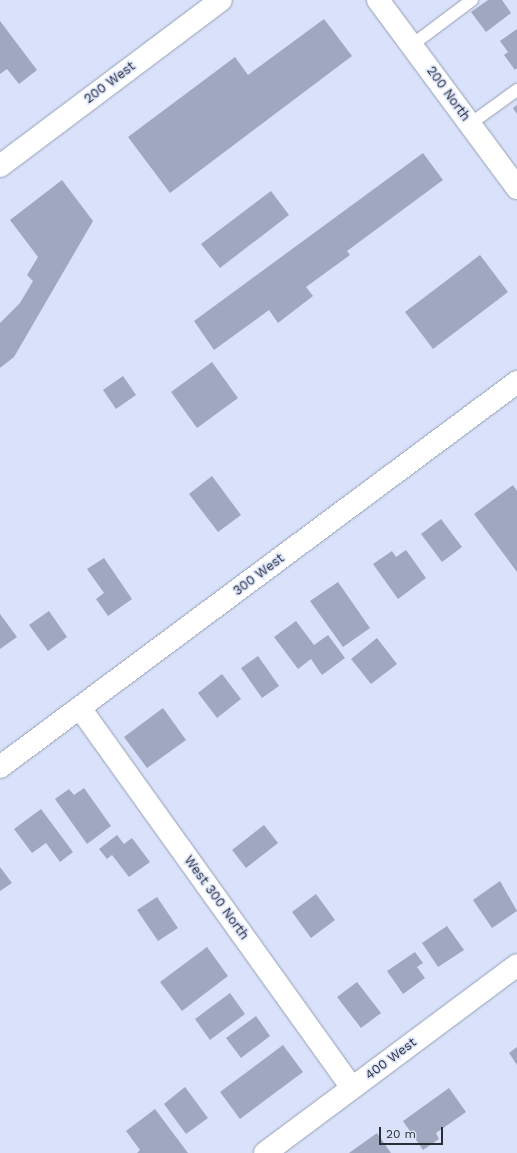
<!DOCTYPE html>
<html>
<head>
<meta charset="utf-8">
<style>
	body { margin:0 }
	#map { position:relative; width:517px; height:1153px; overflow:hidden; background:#d9e2fa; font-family:"Work Sans",sans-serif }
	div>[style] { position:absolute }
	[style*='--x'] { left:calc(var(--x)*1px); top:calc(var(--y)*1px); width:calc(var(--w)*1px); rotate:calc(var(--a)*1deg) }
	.building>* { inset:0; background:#a0a8bf }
	.roads { filter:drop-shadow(0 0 1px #969fb5) drop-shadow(0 0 1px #969fb5) }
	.service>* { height:12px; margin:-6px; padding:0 6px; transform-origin:6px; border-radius:6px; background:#fff }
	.minor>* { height:22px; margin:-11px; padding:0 11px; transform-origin:11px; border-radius:11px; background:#fff }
	.tertiary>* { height:22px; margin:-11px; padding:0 11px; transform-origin:11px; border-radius:11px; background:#fff }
	.primary>* { height:22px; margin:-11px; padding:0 11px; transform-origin:11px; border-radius:11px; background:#fff }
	span { translate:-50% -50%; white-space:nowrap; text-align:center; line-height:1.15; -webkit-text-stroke:3px #d9e2fa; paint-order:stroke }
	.street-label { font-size:13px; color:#2a2d36 }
	.scale { position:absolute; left:379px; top:1127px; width:64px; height:18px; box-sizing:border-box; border:2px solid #2a2d36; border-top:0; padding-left:5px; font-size:12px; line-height:14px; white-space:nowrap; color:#2a2d36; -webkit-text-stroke:3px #d9e2fa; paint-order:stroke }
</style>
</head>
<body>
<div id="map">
	<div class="building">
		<div style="clip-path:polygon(488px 0,502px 0,511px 13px,486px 32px,471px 12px)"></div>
		<div style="clip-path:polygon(324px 19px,352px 56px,170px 193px,128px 137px,235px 57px,248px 75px)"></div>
		<div style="clip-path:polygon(0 21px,37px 70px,19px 84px,7px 69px,0 74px)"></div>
		<div style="clip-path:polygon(517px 29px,517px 68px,515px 70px,504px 55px,508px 52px,500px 41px)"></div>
		<div style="clip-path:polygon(517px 105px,517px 114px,513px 108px)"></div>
		<div style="clip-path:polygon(423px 153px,443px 180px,347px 251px,350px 255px,306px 287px,313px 296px,278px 323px,269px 310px,214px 350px,194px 321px)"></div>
		<div style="clip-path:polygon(62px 180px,93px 221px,14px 357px,0 368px,0 323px,20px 303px,33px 281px,27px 275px,38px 257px,10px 220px)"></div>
		<div style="clip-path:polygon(271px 191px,289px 215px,220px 268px,201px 244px)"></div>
		<div style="clip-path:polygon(480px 255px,508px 292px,433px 349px,405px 312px)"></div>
		<div style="clip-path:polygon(212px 362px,238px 398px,197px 428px,171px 392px)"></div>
		<div style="clip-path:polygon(123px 376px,136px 395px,116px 409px,103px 390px)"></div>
		<div style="clip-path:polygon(212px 476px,241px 515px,218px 532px,189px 494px)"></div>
		<div style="clip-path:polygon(513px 485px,517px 491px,517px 572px,474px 514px)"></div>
		<div style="clip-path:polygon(441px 519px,462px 547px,442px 562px,421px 534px)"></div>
		<div style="clip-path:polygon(406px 550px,426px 578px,398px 599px,373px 564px,392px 551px,396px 557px)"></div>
		<div style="clip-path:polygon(104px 558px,132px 599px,108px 616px,96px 599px,104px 593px,87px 569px)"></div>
		<div style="clip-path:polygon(338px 582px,370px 628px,343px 647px,310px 601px)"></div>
		<div style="clip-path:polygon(49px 611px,67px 637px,48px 651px,29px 625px)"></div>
		<div style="clip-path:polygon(0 614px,17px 637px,0 649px)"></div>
		<div style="clip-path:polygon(296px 621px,314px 645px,328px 635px,345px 658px,322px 675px,311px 659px,298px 669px,274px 637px)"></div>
		<div style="clip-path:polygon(377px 638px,397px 664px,371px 684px,351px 659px)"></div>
		<div style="clip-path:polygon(258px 656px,279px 686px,262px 698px,241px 668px)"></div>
		<div style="clip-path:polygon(222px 674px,241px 699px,217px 718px,198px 693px)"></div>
		<div style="clip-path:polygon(163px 708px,186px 740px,147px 768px,124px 737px)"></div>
		<div style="clip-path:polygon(84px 788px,111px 826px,87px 844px,55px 799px,69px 789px,74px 795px)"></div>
		<div style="clip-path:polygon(41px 809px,73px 852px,60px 862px,46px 843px,32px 853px,14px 829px)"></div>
		<div style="clip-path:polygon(264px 825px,278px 843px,246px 868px,232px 850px)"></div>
		<div style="clip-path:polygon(117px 835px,124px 844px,132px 838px,150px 862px,129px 877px,112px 855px,107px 859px,99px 849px)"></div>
		<div style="clip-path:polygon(0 867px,12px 883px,0 891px)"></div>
		<div style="clip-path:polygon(500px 881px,517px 911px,492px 928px,473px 900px)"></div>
		<div style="clip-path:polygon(316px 894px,335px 920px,311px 938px,292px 912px)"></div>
		<div style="clip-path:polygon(157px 897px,178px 928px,158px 941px,137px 910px)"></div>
		<div style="clip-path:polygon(447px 926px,464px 950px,438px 967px,422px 943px)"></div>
		<div style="clip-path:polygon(207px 947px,228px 976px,182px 1011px,160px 982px)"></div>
		<div style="clip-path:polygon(415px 952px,423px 963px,417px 967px,425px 978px,403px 994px,387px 971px)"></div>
		<div style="clip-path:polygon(357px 982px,381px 1013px,361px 1028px,337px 997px)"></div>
		<div style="clip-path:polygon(230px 993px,245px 1014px,210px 1040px,195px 1019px)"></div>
		<div style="clip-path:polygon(256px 1016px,270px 1036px,241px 1058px,226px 1038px)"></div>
		<div style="clip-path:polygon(283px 1045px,303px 1072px,240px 1119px,220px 1092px)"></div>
		<div style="clip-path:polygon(517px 1047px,517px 1065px,509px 1053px)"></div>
		<div style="clip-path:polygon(185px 1087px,208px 1118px,186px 1134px,164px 1104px)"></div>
		<div style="clip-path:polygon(449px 1088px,466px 1112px,436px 1133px,439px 1139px,423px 1150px,403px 1121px)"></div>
		<div style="clip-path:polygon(155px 1109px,188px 1153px,137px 1153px,140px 1150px,126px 1131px)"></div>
		<div style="clip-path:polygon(377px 1133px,391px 1153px,349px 1153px)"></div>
	</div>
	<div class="roads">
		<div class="service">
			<div style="--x:412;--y:45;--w:75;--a:-36.9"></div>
			<div style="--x:470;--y:124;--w:58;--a:-35.9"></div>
		</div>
		<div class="minor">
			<div style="--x:0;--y:166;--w:276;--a:-36.9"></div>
			<div style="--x:80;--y:708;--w:467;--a:54.4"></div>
			<div style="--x:265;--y:1153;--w:314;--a:-36.7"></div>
		</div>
		<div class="tertiary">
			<div style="--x:0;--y:767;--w:645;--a:-36.67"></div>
		</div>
		<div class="primary">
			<div style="--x:378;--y:0;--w:234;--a:53.5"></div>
		</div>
	</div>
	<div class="street-label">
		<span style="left:110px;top:83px;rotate:-37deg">200 West</span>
		<span style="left:448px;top:94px;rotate:54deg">200 North</span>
		<span style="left:259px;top:575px;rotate:-37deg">300 West</span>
		<span style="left:216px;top:898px;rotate:54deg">West 300 North</span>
		<span style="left:391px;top:1059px;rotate:-37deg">400 West</span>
	</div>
	<div class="scale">20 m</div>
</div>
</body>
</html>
